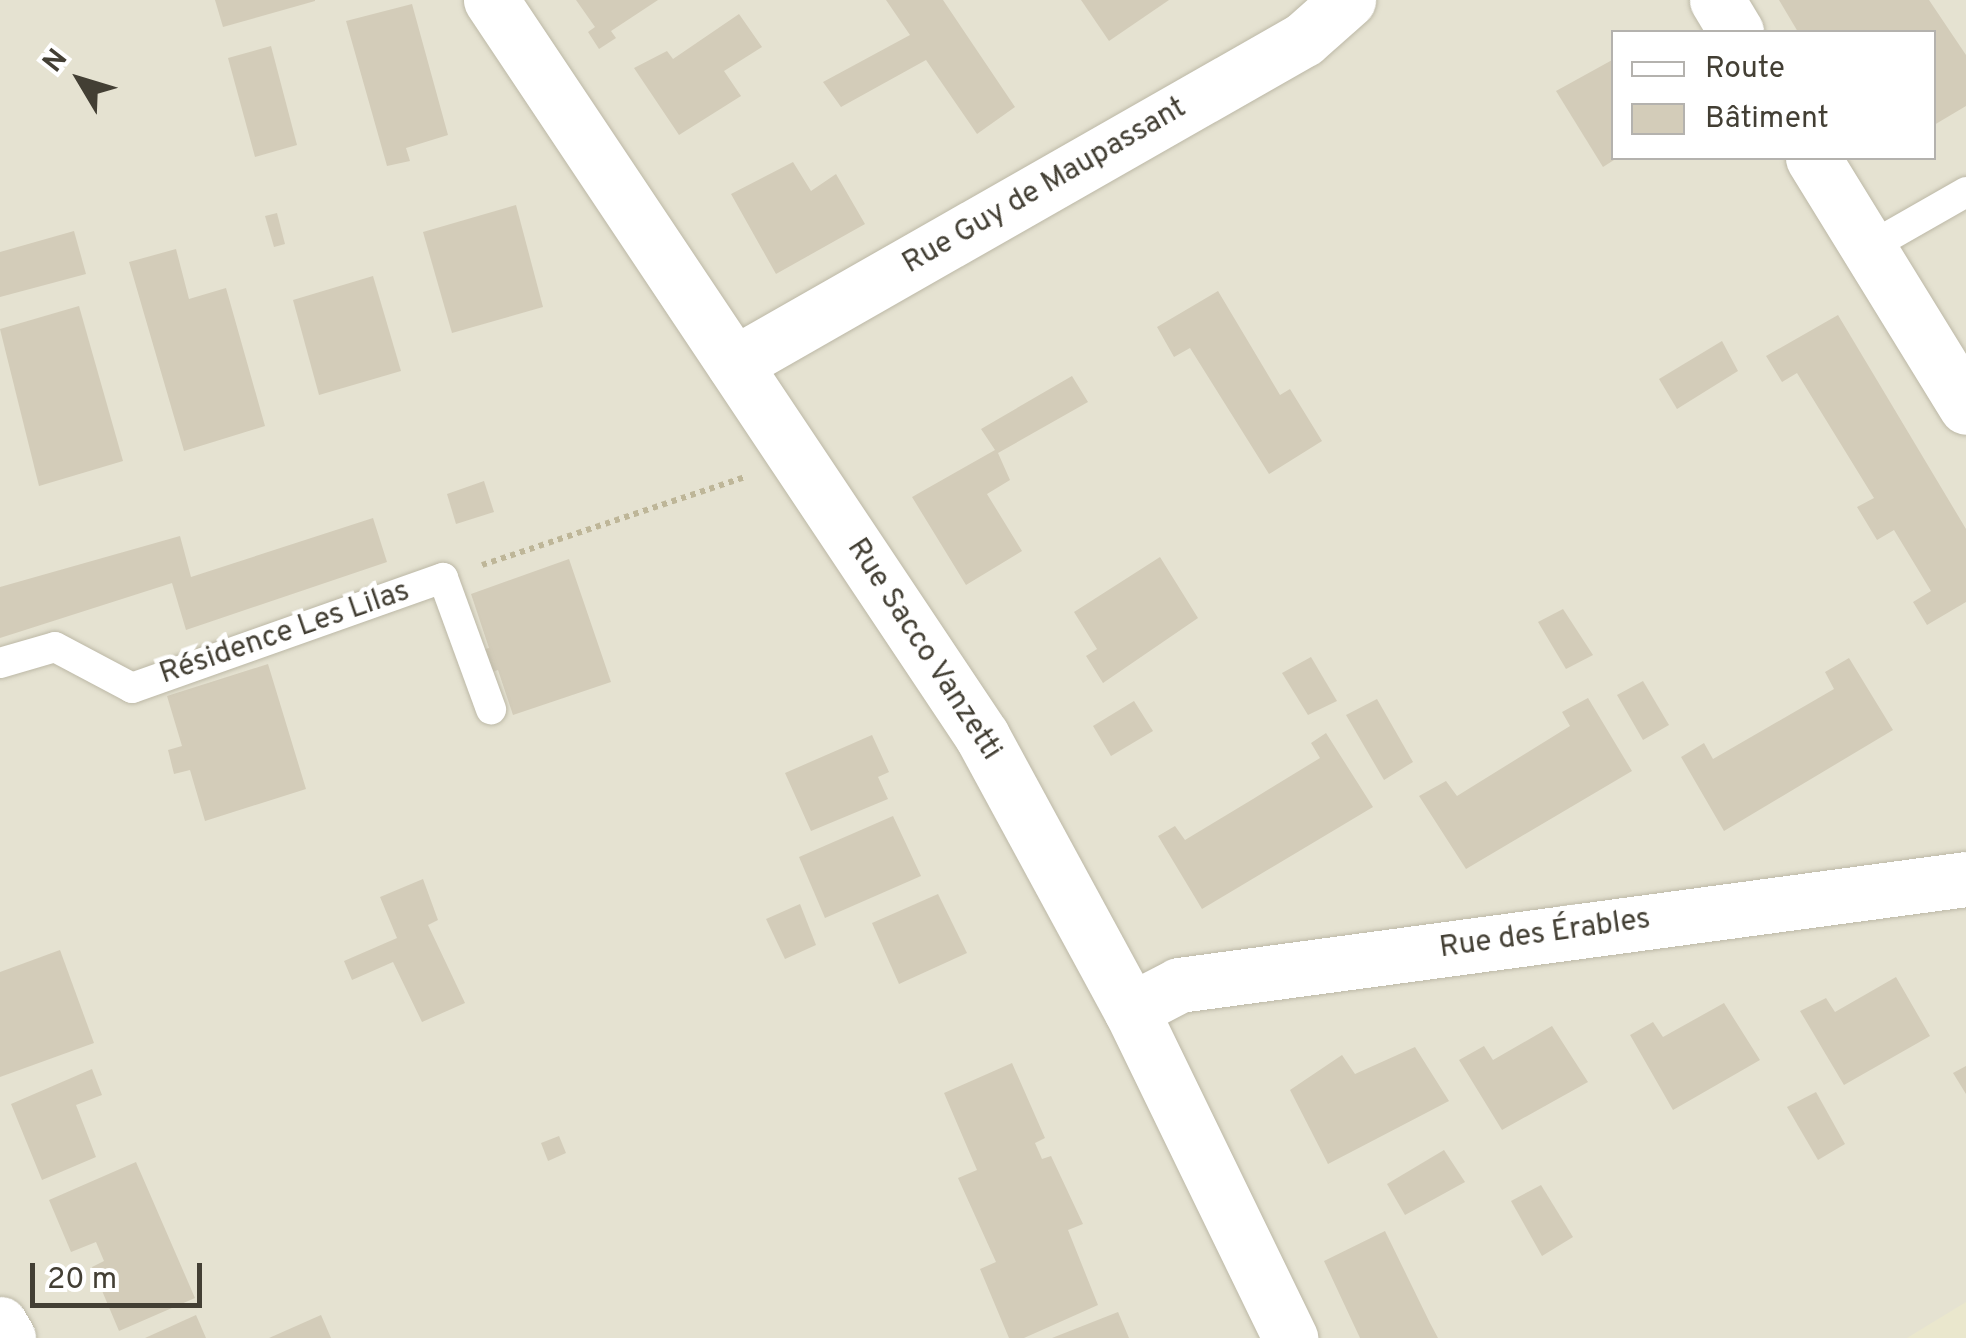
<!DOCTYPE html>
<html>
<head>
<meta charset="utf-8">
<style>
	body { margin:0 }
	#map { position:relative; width:1966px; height:1338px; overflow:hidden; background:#f1efe3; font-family:Overpass,sans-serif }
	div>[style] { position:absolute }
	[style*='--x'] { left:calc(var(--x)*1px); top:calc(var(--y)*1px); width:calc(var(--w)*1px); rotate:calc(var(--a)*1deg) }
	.residential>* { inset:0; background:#e5e2d1 }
	.education>* { inset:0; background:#eae7cd }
	.building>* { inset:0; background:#d3ccb9 }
	.path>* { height:6px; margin-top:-3px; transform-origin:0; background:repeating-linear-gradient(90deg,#beb698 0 5px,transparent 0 10px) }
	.roads { filter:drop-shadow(0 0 2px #bcb8a6) drop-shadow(0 0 2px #bcb8a6) }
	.service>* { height:30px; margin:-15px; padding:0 15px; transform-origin:15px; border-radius:15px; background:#fff }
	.minor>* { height:55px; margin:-27.5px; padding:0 27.5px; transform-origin:27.5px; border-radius:27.5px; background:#fff }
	span { translate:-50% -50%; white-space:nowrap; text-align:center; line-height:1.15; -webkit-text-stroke:9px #fff; paint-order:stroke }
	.street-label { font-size:30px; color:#433f34 }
	.legend { position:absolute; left:1611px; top:30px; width:325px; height:130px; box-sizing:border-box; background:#fff; border:2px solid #b4b2ae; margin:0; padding:12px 18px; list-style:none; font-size:30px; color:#433f34 }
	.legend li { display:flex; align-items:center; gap:20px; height:50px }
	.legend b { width:50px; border:2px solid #b4b2ae }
	.north { position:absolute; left:30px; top:30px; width:100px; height:100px; -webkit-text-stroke:8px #fff; paint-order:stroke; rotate:308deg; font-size:28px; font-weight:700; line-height:40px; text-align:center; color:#433f34 }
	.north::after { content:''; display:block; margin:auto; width:35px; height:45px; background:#433f34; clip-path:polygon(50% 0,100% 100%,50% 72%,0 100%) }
	.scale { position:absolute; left:30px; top:1263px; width:172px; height:45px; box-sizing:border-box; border:5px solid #433f34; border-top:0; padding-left:12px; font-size:30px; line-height:35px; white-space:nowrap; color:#433f34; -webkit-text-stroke:8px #fff; paint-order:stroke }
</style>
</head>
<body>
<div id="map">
	<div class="residential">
		<div style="clip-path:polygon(evenodd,0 0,1966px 0,1966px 1338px,0 1338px,0 0,1614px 32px,1934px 32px,1934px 158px,1614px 158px,1614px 32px)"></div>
	</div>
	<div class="education">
		<div style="clip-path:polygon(1966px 1302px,1966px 1338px,1907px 1338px)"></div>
	</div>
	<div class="building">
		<div style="clip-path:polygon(215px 0,315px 0,315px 1px,223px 27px)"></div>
		<div style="clip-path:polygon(576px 0,658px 0,611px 31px,616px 38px,599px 49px,588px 32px,595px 27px)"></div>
		<div style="clip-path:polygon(886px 0,943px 0,1015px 107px,977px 134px,926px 60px,841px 107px,823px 82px,910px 35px)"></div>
		<div style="clip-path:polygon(1081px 0,1169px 0,1109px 41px)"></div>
		<div style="clip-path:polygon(1779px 0,1929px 0,1966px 55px,1966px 106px,1934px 125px,1934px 32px,1798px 32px)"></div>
		<div style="clip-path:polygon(412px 4px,448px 135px,406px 148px,410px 161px,387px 166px,346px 21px)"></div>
		<div style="clip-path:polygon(739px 14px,762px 47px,724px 71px,741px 96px,679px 135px,634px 68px,667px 51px,673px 59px)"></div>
		<div style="clip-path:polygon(271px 46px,297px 145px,255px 157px,228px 58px)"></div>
		<div style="clip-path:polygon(1614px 59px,1614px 160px,1603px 167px,1556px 91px)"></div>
		<div style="clip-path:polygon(793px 162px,811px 191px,836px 174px,865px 224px,776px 274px,731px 194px)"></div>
		<div style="clip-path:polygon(516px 205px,543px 307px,452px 333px,423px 232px)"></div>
		<div style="clip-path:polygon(277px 213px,285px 244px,274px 247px,265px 216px)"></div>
		<div style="clip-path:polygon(74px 231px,86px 274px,0 297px,0 252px)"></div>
		<div style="clip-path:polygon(176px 249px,189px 299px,226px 288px,265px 426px,184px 451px,129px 262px)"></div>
		<div style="clip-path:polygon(373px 276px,401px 371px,319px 395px,293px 300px)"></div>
		<div style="clip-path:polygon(1218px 291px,1280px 395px,1290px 389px,1322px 441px,1269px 474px,1190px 348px,1174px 357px,1157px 327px)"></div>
		<div style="clip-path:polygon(79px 306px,123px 461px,39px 486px,0 329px)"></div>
		<div style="clip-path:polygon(1838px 315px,1966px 529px,1966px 602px,1927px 625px,1913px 602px,1931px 591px,1894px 530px,1877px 540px,1857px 507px,1874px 498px,1797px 373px,1782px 382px,1766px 356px)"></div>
		<div style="clip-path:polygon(1722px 341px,1738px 371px,1677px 409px,1659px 379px)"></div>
		<div style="clip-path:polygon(1072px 376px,1088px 402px,998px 453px,1010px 480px,987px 494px,1022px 551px,966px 585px,912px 497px,995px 450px,981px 429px)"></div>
		<div style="clip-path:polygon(484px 481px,494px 512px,456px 524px,447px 494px)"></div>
		<div style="clip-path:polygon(373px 518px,387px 562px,186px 630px,172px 583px,0 638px,0 587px,180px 536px,191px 577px)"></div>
		<div style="clip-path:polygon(1160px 557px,1198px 618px,1103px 683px,1086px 656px,1097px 649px,1074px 612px)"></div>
		<div style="clip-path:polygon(569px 559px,611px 682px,513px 715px,498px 670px,487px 674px,478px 651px,489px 648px,471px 594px)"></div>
		<div style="clip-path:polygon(1563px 609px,1593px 655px,1566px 669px,1538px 622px)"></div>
		<div style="clip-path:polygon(1311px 657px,1337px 701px,1308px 715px,1282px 673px)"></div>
		<div style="clip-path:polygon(1849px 658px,1893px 730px,1724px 831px,1681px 757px,1704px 743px,1713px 759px,1834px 689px,1825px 672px)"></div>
		<div style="clip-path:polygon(268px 664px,306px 789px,205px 821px,190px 770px,174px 774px,168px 750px,182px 746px,167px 696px)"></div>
		<div style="clip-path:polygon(1643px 681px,1669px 725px,1643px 740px,1617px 695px)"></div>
		<div style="clip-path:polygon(1588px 698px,1632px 771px,1466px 869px,1419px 796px,1446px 781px,1457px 796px,1570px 726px,1562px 712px)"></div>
		<div style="clip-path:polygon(1377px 699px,1413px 762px,1384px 780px,1346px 715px)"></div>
		<div style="clip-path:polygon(1134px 701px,1153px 731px,1111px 756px,1093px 726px)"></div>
		<div style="clip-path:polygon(1326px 733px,1373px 807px,1202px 909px,1158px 836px,1175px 826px,1185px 840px,1253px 799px,1320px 758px,1311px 743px)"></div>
		<div style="clip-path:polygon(872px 735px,889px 772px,878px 777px,888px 799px,811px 831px,785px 773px)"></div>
		<div style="clip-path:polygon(893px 816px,921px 876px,825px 918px,799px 857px)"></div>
		<div style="clip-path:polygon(423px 879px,438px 920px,428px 925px,465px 1003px,422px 1022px,393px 962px,352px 980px,344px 961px,397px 938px,380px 897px)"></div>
		<div style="clip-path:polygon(938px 894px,967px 953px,899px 984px,872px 923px)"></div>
		<div style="clip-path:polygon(800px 904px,816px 945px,785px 959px,766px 919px)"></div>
		<div style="clip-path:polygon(60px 950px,94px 1043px,0 1077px,0 972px)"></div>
		<div style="clip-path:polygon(1896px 977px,1930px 1036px,1844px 1085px,1800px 1011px,1826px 998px,1835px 1012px)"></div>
		<div style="clip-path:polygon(1724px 1003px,1760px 1060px,1673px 1110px,1630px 1035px,1653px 1022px,1663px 1037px)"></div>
		<div style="clip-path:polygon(1552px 1026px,1588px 1082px,1502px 1130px,1459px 1060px,1484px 1046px,1493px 1060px)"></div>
		<div style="clip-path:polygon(1415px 1047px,1449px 1101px,1328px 1164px,1290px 1090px,1342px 1055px,1355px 1074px)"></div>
		<div style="clip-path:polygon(1012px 1063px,1045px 1138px,1035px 1143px,1042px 1159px,1051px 1156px,1083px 1224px,1068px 1230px,1098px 1305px,1024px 1338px,1009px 1338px,980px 1269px,996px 1262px,958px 1178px,977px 1170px,944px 1093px)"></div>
		<div style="clip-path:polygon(1966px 1066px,1966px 1094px,1953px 1073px)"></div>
		<div style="clip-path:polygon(92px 1069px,102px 1095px,76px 1105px,96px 1157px,42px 1180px,11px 1104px)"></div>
		<div style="clip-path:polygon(1816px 1092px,1845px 1144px,1818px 1160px,1787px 1107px)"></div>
		<div style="clip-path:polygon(559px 1136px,566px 1153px,548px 1161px,541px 1143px)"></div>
		<div style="clip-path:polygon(1444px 1150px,1465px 1182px,1405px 1215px,1387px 1184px)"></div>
		<div style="clip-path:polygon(136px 1162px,195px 1298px,119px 1331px,92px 1267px,104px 1261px,96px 1242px,71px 1252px,49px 1200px)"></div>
		<div style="clip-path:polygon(1541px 1185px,1573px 1237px,1542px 1256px,1511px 1201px)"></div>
		<div style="clip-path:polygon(1385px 1231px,1430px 1323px,1438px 1338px,1360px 1338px,1324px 1261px)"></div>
		<div style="clip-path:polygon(1118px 1312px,1129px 1338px,1052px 1338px)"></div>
		<div style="clip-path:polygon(196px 1315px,206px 1338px,145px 1338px)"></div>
		<div style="clip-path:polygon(321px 1315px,331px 1338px,269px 1338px)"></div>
	</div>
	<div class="path">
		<div style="--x:482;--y:565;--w:277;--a:-18.5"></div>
	</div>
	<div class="roads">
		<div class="service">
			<div style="--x:1868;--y:248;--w:113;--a:-29.7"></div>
			<div style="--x:0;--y:663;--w:57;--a:-16.2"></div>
			<div style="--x:55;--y:647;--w:87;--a:28"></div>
			<div style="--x:132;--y:688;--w:330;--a:-19.5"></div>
			<div style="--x:443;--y:578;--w:140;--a:69.9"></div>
		</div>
		<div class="minor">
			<div style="--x:491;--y:0;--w:885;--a:56.29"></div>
			<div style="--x:982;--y:736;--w:312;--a:61.5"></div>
			<div style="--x:1131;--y:1010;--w:365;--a:64.1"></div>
			<div style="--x:1717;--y:0;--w:37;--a:59"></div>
			<div style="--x:1813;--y:158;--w:292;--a:58.4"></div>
			<div style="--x:734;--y:364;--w:656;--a:-29.69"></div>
			<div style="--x:1304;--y:39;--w:59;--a:-41.6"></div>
			<div style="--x:1131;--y:1010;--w:54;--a:-27.5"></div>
			<div style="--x:1179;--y:985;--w:794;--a:-7.67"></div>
			<div style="--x:0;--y:1324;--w:16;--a:60"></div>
		</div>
	</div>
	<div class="street-label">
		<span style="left:1045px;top:187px;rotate:-30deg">Rue Guy de Maupassant</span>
		<span style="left:285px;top:634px;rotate:-19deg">Résidence Les Lilas</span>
		<span style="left:923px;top:650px;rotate:57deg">Rue Sacco Vanzetti</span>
		<span style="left:1545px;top:935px;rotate:-8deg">Rue des Érables</span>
	</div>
	<ul class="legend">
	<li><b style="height:12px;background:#fff"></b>Route</li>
	<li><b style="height:28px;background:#d3ccb9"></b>Bâtiment</li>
	</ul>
	<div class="north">N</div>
	<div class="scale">20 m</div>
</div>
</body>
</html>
